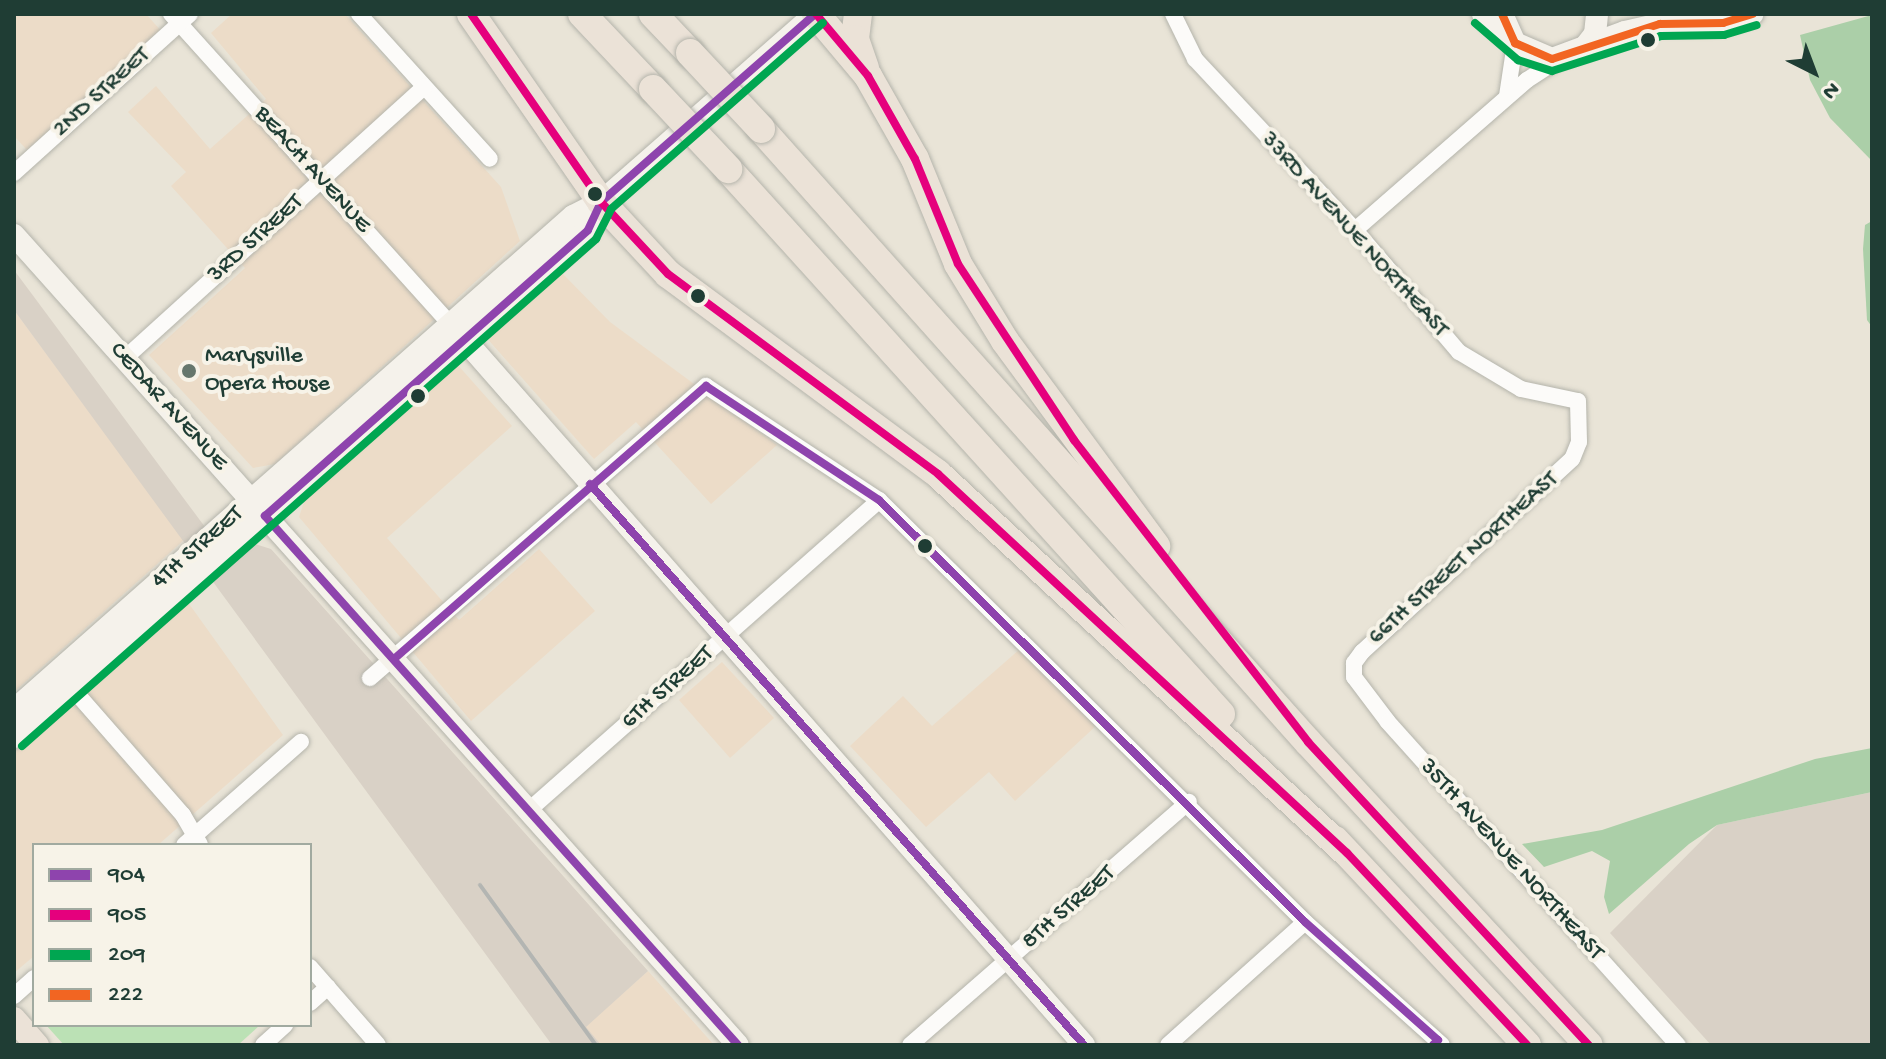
<!DOCTYPE html>
<html>
<head>
<meta charset="utf-8">
<style>
	body { margin:0 }
	#map { position:relative; width:1886px; height:1059px; overflow:hidden; background:#e9e4d7; font-family:"Gochi Hand",sans-serif }
	div>[style] { position:absolute }
	[style*='--x'] { left:calc(var(--x)*1px); top:calc(var(--y)*1px); width:calc(var(--w)*1px); rotate:calc(var(--a)*1deg) }
	.built>* { inset:0; background:#ecdcc8 }
	.industrial>* { inset:0; background:#d9d1c6 }
	.green>* { inset:0; background:#bbe1b5 }
	.forest>* { inset:0; background:#abcfa8 }
	.roads { filter:drop-shadow(0 0 2px #b4b4ab) drop-shadow(0 0 2px #b4b4ab) }
	.street>* { height:16px; margin:-8px; padding:0 8px; transform-origin:8px; border-radius:8px; background:#fcfbf9 }
	.secondary>* { height:22px; margin:-11px; padding:0 11px; transform-origin:11px; border-radius:11px; background:#f5f2eb }
	.primary>* { height:24px; margin:-12px; padding:0 12px; transform-origin:12px; border-radius:12px; background:#ebe2d7 }
	.highway>* { height:28px; margin:-14px; padding:0 14px; transform-origin:14px; border-radius:14px; background:#ebe2d7 }
	.rail>* { height:4px; margin:-2px; padding:0 2px; transform-origin:2px; border-radius:2px; background:#b3b5b2 }
	.bridges { filter:drop-shadow(0 0 2px #b4b4ab) drop-shadow(0 0 2px #b4b4ab) }
	.highway-bridge>* { height:28px; margin:-14px; padding:0 14px; transform-origin:14px; border-radius:14px; background:#ebe2d7 }
	.bus-1>* { height:8px; margin:-4px; padding:0 4px; transform-origin:4px; border-radius:4px; background:#8e44ad }
	.bus-2>* { height:8px; margin:-4px; padding:0 4px; transform-origin:4px; border-radius:4px; background:#e5007d }
	.bus-3>* { height:8px; margin:-4px; padding:0 4px; transform-origin:4px; border-radius:4px; background:#00a651 }
	.bus-4>* { height:8px; margin:-4px; padding:0 4px; transform-origin:4px; border-radius:4px; background:#f26522 }
	.dots>* { width:22px; height:22px; translate:-50% -50%; box-sizing:border-box; border:4px solid #f7f3e8; border-radius:50% }
	span { translate:-50% -50%; white-space:nowrap; text-align:center; line-height:1.15; -webkit-text-stroke:8px #f7f3e8; paint-order:stroke }
	.street-label { font-size:24px; color:#1f3d34 }
	.poi-label { font-size:24px; color:#1f3d34 }
	.left { translate:0 -50%; text-align:left }
	.frame { position:absolute; inset:0; border:16px solid #1f3d34; pointer-events:none }
	.legend { position:absolute; left:32px; top:843px; width:280px; height:184px; box-sizing:border-box; background:#f7f3e8; border:2px solid #a1aaa0; margin:0; padding:10px 14px; list-style:none; font-size:24px; color:#1f3d34 }
	.legend li { display:flex; align-items:center; gap:16px; height:40px }
	.legend b { width:40px; border:2px solid #a1aaa0 }
	.north { position:absolute; left:1774px; top:32px; width:80px; height:80px; -webkit-text-stroke:6px #f7f3e8; paint-order:stroke; rotate:138deg; font-size:22px; font-weight:700; line-height:32px; text-align:center; color:#1f3d34 }
	.north::after { content:''; display:block; margin:auto; width:28px; height:36px; background:#1f3d34; clip-path:polygon(50% 0,100% 100%,50% 72%,0 100%) }
</style>
</head>
<body>
<div id="map">
	<div class="built">
		<div style="clip-path:polygon(14px 14px,146px 14px,162px 32px,27px 150px,14px 136px)"></div>
		<div style="clip-path:polygon(232px 14px,345px 14px,501px 187px,520px 241px,275px 464px,253px 468px,149px 355px,245px 268px,171px 186px,186px 172px,128px 112px,156px 86px,210px 149px,266px 99px,211px 33px)"></div>
		<div style="clip-path:polygon(562px 273px,610px 322px,777px 445px,711px 504px,636px 422px,594px 459px,485px 336px)"></div>
		<div style="clip-path:polygon(14px 310px,184px 540px,14px 692px)"></div>
		<div style="clip-path:polygon(456px 363px,512px 426px,387px 538px,459px 620px,539px 549px,595px 611px,471px 721px,299px 517px,306px 496px)"></div>
		<div style="clip-path:polygon(187px 601px,283px 735px,158px 845px,34px 845px,34px 956px,14px 973px,14px 752px)"></div>
		<div style="clip-path:polygon(1021px 648px,1098px 724px,1015px 801px,989px 772px,926px 827px,850px 746px,903px 696px,932px 726px)"></div>
		<div style="clip-path:polygon(722px 662px,774px 718px,730px 758px,679px 700px)"></div>
		<div style="clip-path:polygon(648px 971px,714px 1045px,601px 1045px,585px 1027px)"></div>
	</div>
	<div class="industrial">
		<div style="clip-path:polygon(14px 270px,231px 562px,255px 544px,271px 549px,648px 971px,586px 1027px,601px 1045px,552px 1045px,14px 310px)"></div>
		<div style="clip-path:polygon(1872px 792px,1872px 1045px,1711px 1045px,1610px 933px,1717px 825px)"></div>
	</div>
	<div class="green">
		<div style="clip-path:polygon(46px 1025px,260px 1025px,238px 1045px,64px 1045px)"></div>
	</div>
	<div class="forest">
		<div style="clip-path:polygon(1872px 15px,1872px 161px,1830px 118px,1810px 80px,1800px 35px)"></div>
		<div style="clip-path:polygon(1872px 221px,1872px 327px,1867px 320px,1863px 249px,1865px 225px)"></div>
		<div style="clip-path:polygon(1872px 748px,1872px 792px,1717px 825px,1689px 844px,1609px 914px,1604px 897px,1610px 861px,1592px 851px,1544px 867px,1522px 844px,1602px 830px,1815px 759px)"></div>
	</div>
	<div class="roads">
		<div class="street">
			<div style="--x:171;--y:14;--w:421;--a:48"></div>
			<div style="--x:359;--y:14;--w:195;--a:47.9"></div>
			<div style="--x:1173;--y:14;--w:50;--a:63.9"></div>
			<div style="--x:1195;--y:59;--w:234;--a:46.9"></div>
			<div style="--x:1355;--y:230;--w:160;--a:49.6"></div>
			<div style="--x:1459;--y:352;--w:72;--a:30.8"></div>
			<div style="--x:1521;--y:389;--w:58;--a:11.9"></div>
			<div style="--x:1578;--y:401;--w:41;--a:88.6"></div>
			<div style="--x:1579;--y:442;--w:18;--a:112"></div>
			<div style="--x:1572;--y:459;--w:285;--a:137.4"></div>
			<div style="--x:1362;--y:652;--w:14;--a:126"></div>
			<div style="--x:1354;--y:663;--w:14;--a:90"></div>
			<div style="--x:1354;--y:677;--w:56;--a:52.9"></div>
			<div style="--x:1388;--y:722;--w:434;--a:48.1"></div>
			<div style="--x:1507;--y:96;--w:54;--a:-81.4"></div>
			<div style="--x:14;--y:173;--w:237;--a:-42.1"></div>
			<div style="--x:1355;--y:230;--w:228;--a:-41.1"></div>
			<div style="--x:1527;--y:80;--w:40;--a:-32.9"></div>
			<div style="--x:124;--y:359;--w:405;--a:-42.2"></div>
			<div style="--x:370;--y:678;--w:445;--a:-41"></div>
			<div style="--x:706;--y:386;--w:207;--a:33.4"></div>
			<div style="--x:879;--y:500;--w:600;--a:44.73"></div>
			<div style="--x:1305;--y:922;--w:184;--a:41.9"></div>
			<div style="--x:71;--y:687;--w:170;--a:48.8"></div>
			<div style="--x:183;--y:815;--w:34;--a:60"></div>
			<div style="--x:528;--y:811;--w:469;--a:-41.5"></div>
			<div style="--x:184;--y:845;--w:156;--a:-41.4"></div>
			<div style="--x:310;--y:967;--w:103;--a:48.9"></div>
			<div style="--x:14;--y:996;--w:27;--a:-42"></div>
			<div style="--x:310;--y:1003;--w:24;--a:-42"></div>
			<div style="--x:263;--y:1045;--w:30;--a:-42"></div>
			<div style="--x:910;--y:1045;--w:370;--a:-41.1"></div>
			<div style="--x:1168;--y:1045;--w:184;--a:-41.9"></div>
		</div>
		<div class="secondary">
			<div style="--x:1483;--y:14;--w:32;--a:41"></div>
			<div style="--x:1502;--y:14;--w:32;--a:66"></div>
			<div style="--x:1515;--y:43;--w:40;--a:23.4"></div>
			<div style="--x:1552;--y:59;--w:78;--a:-20.3"></div>
			<div style="--x:1625;--y:32;--w:36;--a:-13"></div>
			<div style="--x:1660;--y:24;--w:63;--a:-0.9"></div>
			<div style="--x:1723;--y:23;--w:31;--a:-17"></div>
			<div style="--x:1584;--y:48;--w:18;--a:-52"></div>
			<div style="--x:1595;--y:34;--w:20;--a:-84"></div>
			<div style="--x:14;--y:235;--w:1086;--a:48.21"></div>
			<div style="--x:464;--y:339;--w:940;--a:48.71"></div>
			<div style="--x:14;--y:710;--w:746;--a:-41.47"></div>
			<div style="--x:573;--y:216;--w:31;--a:-27"></div>
			<div style="--x:601;--y:202;--w:285;--a:-41.3"></div>
			<div style="--x:14;--y:737;--w:766;--a:-41.45"></div>
			<div style="--x:588;--y:230;--w:31;--a:-65"></div>
		</div>
		<div class="primary">
			<div style="--x:14;--y:1019;--w:35;--a:49"></div>
		</div>
		<div class="highway">
			<div style="--x:471;--y:14;--w:229;--a:55.3"></div>
			<div style="--x:601;--y:202;--w:98;--a:47.1"></div>
			<div style="--x:668;--y:274;--w:336;--a:36.5"></div>
			<div style="--x:938;--y:474;--w:558;--a:42.82"></div>
			<div style="--x:582;--y:14;--w:103;--a:46.6"></div>
			<div style="--x:653;--y:14;--w:54;--a:46.5"></div>
			<div style="--x:816;--y:14;--w:81;--a:50"></div>
			<div style="--x:868;--y:76;--w:95;--a:60.5"></div>
			<div style="--x:915;--y:159;--w:113;--a:67.7"></div>
			<div style="--x:958;--y:264;--w:90;--a:58.6"></div>
			<div style="--x:1005;--y:341;--w:255;--a:53.6"></div>
			<div style="--x:858;--y:14;--w:25;--a:97"></div>
			<div style="--x:855;--y:39;--w:31;--a:71"></div>
			<div style="--x:761;--y:129;--w:822;--a:48.26"></div>
			<div style="--x:1308;--y:742;--w:413;--a:47.2"></div>
			<div style="--x:728;--y:169;--w:735;--a:47.87"></div>
			<div style="--x:1335;--y:840;--w:281;--a:46.9"></div>
		</div>
	</div>
	<div class="rail">
		<div style="--x:480;--y:885;--w:198;--a:54.1"></div>
	</div>
	<div class="bridges">
		<div class="highway-bridge">
			<div style="--x:690;--y:53;--w:104;--a:46.9"></div>
			<div style="--x:653;--y:89;--w:110;--a:46.8"></div>
		</div>
	</div>
	<div class="bus-1">
		<div style="--x:590;--y:484;--w:748;--a:48.63"></div>
		<div style="--x:394;--y:659;--w:415;--a:-41.2"></div>
		<div style="--x:706;--y:386;--w:207;--a:33.4"></div>
		<div style="--x:879;--y:500;--w:600;--a:44.73"></div>
		<div style="--x:1305;--y:922;--w:178;--a:41.6"></div>
		<div style="--x:1438;--y:1040;--w:7;--a:135"></div>
		<div style="--x:738;--y:1045;--w:710;--a:-131.8"></div>
		<div style="--x:265;--y:516;--w:431;--a:-41.5"></div>
		<div style="--x:588;--y:230;--w:31;--a:-65"></div>
		<div style="--x:601;--y:202;--w:285;--a:-41.3"></div>
	</div>
	<div class="bus-2">
		<div style="--x:471;--y:14;--w:229;--a:55.3"></div>
		<div style="--x:601;--y:202;--w:98;--a:47.1"></div>
		<div style="--x:668;--y:274;--w:336;--a:36.5"></div>
		<div style="--x:938;--y:474;--w:558;--a:42.82"></div>
		<div style="--x:1347;--y:853;--w:263;--a:46.8"></div>
		<div style="--x:816;--y:14;--w:81;--a:50"></div>
		<div style="--x:868;--y:76;--w:95;--a:60.5"></div>
		<div style="--x:915;--y:159;--w:113;--a:67.7"></div>
		<div style="--x:958;--y:264;--w:211;--a:56.6"></div>
		<div style="--x:1074;--y:440;--w:382;--a:52.2"></div>
		<div style="--x:1308;--y:742;--w:413;--a:47.2"></div>
	</div>
	<div class="bus-3">
		<div style="--x:1475;--y:23;--w:57;--a:40.7"></div>
		<div style="--x:1518;--y:60;--w:36;--a:18"></div>
		<div style="--x:1552;--y:71;--w:114;--a:-17.8"></div>
		<div style="--x:1661;--y:36;--w:63;--a:-0.9"></div>
		<div style="--x:1724;--y:35;--w:34;--a:-17"></div>
		<div style="--x:22;--y:746;--w:766;--a:-41.45"></div>
		<div style="--x:596;--y:239;--w:34;--a:-63"></div>
		<div style="--x:611;--y:209;--w:282;--a:-41.3"></div>
	</div>
	<div class="bus-4">
		<div style="--x:1502;--y:14;--w:32;--a:66"></div>
		<div style="--x:1515;--y:43;--w:40;--a:23.4"></div>
		<div style="--x:1552;--y:59;--w:114;--a:-18"></div>
		<div style="--x:1660;--y:24;--w:63;--a:-0.9"></div>
		<div style="--x:1723;--y:23;--w:31;--a:-17"></div>
	</div>
	<div class="dots">
		<div style="left:1648px;top:40px;background:#1f3d34"></div>
		<div style="left:595px;top:194px;background:#1f3d34"></div>
		<div style="left:698px;top:296px;background:#1f3d34"></div>
		<div style="left:189px;top:371px;background:#66776d"></div>
		<div style="left:418px;top:396px;background:#1f3d34"></div>
		<div style="left:925px;top:546px;background:#1f3d34"></div>
	</div>
	<div class="street-label">
		<span style="left:102px;top:93px;rotate:-42deg">2ND STREET</span>
		<span style="left:312px;top:170px;rotate:48deg">BEACH AVENUE</span>
		<span style="left:1354px;top:235px;rotate:48deg">33RD AVENUE NORTHEAST</span>
		<span style="left:256px;top:239px;rotate:-42deg">3RD STREET</span>
		<span style="left:168px;top:407px;rotate:48deg">CEDAR AVENUE</span>
		<span style="left:198px;top:548px;rotate:-41deg">4TH STREET</span>
		<span style="left:1464px;top:559px;rotate:-42deg">66TH STREET NORTHEAST</span>
		<span style="left:668px;top:688px;rotate:-41deg">6TH STREET</span>
		<span style="left:1511px;top:860px;rotate:48deg">35TH AVENUE NORTHEAST</span>
		<span style="left:1069px;top:908px;rotate:-41deg">8TH STREET</span>
	</div>
	<div class="poi-label">
		<span class="left" style="left:205px;top:371px">Marysville<br>Opera House</span>
	</div>
	<div class="frame"></div>
	<ul class="legend">
	<li><b style="height:10px;background:#8e44ad"></b>904</li>
	<li><b style="height:10px;background:#e5007d"></b>905</li>
	<li><b style="height:10px;background:#00a651"></b>209</li>
	<li><b style="height:10px;background:#f26522"></b>222</li>
	</ul>
	<div class="north">N</div>
</div>
</body>
</html>
